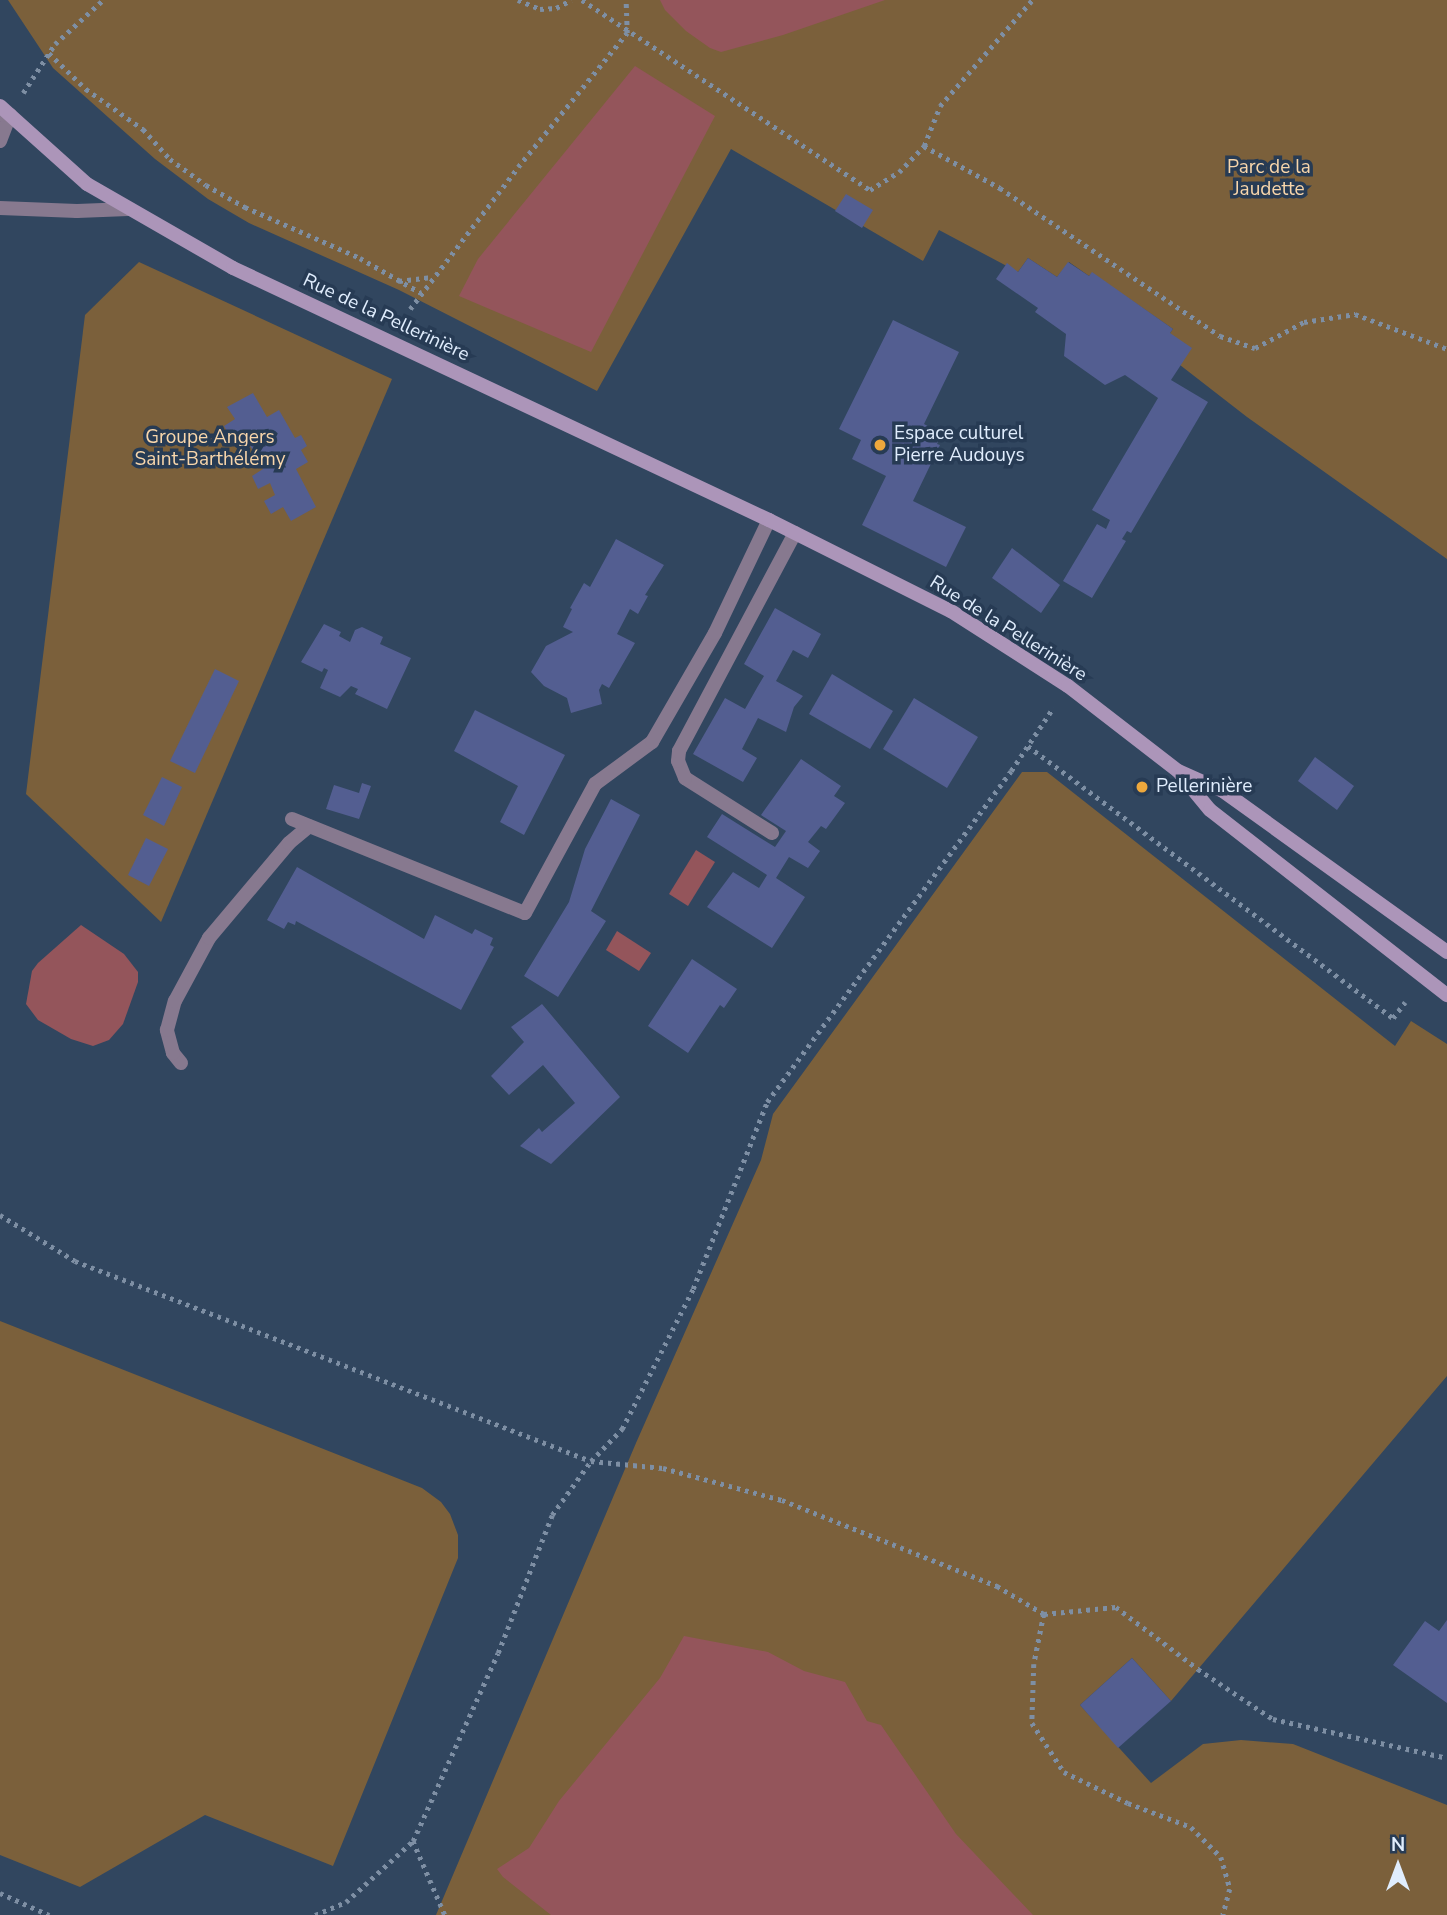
<!DOCTYPE html>
<html>
<head>
<meta charset="utf-8">
<style>
	body { margin:0 }
	#map { position:relative; width:1447px; height:1915px; overflow:hidden; background:#31465f; font-family:"Nunito Sans",sans-serif }
	div>[style] { position:absolute }
	[style*='--x'] { left:calc(var(--x)*1px); top:calc(var(--y)*1px); width:calc(var(--w)*1px); rotate:calc(var(--a)*1deg) }
	.green>* { inset:0; background:#7b603b }
	.water>* { inset:0; background:#94555b }
	.building>* { inset:0; background:#535e91 }
	.path>* { height:4.5px; margin-top:-2.25px; transform-origin:0; background:repeating-linear-gradient(90deg,#7e8fa4 0 3.5px,transparent 0 8.5px) }
	.lane>* { height:14px; margin:-7px; padding:0 7px; transform-origin:7px; border-radius:7px; background:#87798f }
	.street>* { height:14px; margin:-7px; padding:0 7px; transform-origin:7px; border-radius:7px; background:#87798f }
	.secondary>* { height:14px; margin:-7px; padding:0 7px; transform-origin:7px; border-radius:7px; background:#ac95b9 }
	.dots>* { width:19px; height:19px; translate:-50% -50%; box-sizing:border-box; border:4px solid #273b54; border-radius:50% }
	span { translate:-50% -50%; white-space:nowrap; text-align:center; line-height:1.15; -webkit-text-stroke:7px #273b54; paint-order:stroke }
	.park-label { font-size:19px; color:#f8d6ab }
	.street-label { font-size:19px; color:#e0edfd }
	.poi-label { font-size:19px; color:#e0edfd }
	.left { translate:0 -50%; text-align:left }
	.north { position:absolute; left:1363px; top:1831px; width:70px; height:70px; -webkit-text-stroke:5px #273b54; paint-order:stroke; rotate:0deg; font-size:19px; font-weight:700; line-height:28px; text-align:center; color:#e0edfd }
	.north::after { content:''; display:block; margin:auto; width:24px; height:32px; background:#e0edfd; clip-path:polygon(50% 0,100% 100%,50% 72%,0 100%) }
</style>
</head>
<body>
<div id="map">
	<div class="green">
		<div style="clip-path:polygon(8px 0,1447px 0,1447px 559px,1247px 417px,1180px 365px,1170px 333px,1173px 329px,1092px 273px,1089px 276px,1069px 262px,1057px 277px,1028px 258px,1018px 272px,939px 230px,923px 261px,731px 149px,597px 391px,399px 290px,249px 223px,208px 199px,155px 159px,53px 68px)"></div>
		<div style="clip-path:polygon(139px 262px,392px 379px,161px 922px,26px 794px,85px 315px)"></div>
		<div style="clip-path:polygon(1022px 772px,1047px 772px,1395px 1046px,1411px 1021px,1447px 1044px,1447px 1376px,1171px 1701px,1132px 1658px,1080px 1705px,1151px 1783px,1203px 1744px,1241px 1740px,1293px 1744px,1447px 1805px,1447px 1915px,436px 1915px,636px 1443px,761px 1160px,773px 1114px)"></div>
		<div style="clip-path:polygon(0 1321px,422px 1488px,441px 1502px,450px 1514px,458px 1535px,458px 1558px,333px 1866px,205px 1815px,80px 1887px,0 1855px)"></div>
	</div>
	<div class="water">
		<div style="clip-path:polygon(660px 0,885px 0,783px 35px,721px 52px,710px 48px,686px 31px,665px 10px)"></div>
		<div style="clip-path:polygon(635px 66px,715px 116px,591px 352px,459px 296px,478px 259px)"></div>
		<div style="clip-path:polygon(696px 850px,715px 862px,688px 906px,669px 894px)"></div>
		<div style="clip-path:polygon(81px 925px,124px 954px,138px 972px,138px 982px,123px 1024px,109px 1040px,93px 1046px,71px 1039px,38px 1020px,26px 1004px,32px 971px,38px 963px)"></div>
		<div style="clip-path:polygon(617px 931px,651px 953px,639px 971px,606px 950px)"></div>
		<div style="clip-path:polygon(684px 1636px,768px 1652px,804px 1671px,845px 1682px,867px 1721px,881px 1725px,956px 1834px,1033px 1915px,551px 1915px,503px 1877px,497px 1869px,529px 1848px,559px 1801px,660px 1678px)"></div>
	</div>
	<div class="building">
		<div style="clip-path:polygon(846px 194px,873px 210px,862px 228px,835px 211px)"></div>
		<div style="clip-path:polygon(1028px 258px,1057px 277px,1068px 262px,1089px 276px,1092px 272px,1173px 329px,1170px 333px,1192px 348px,1171px 380px,1208px 402px,1131px 533px,1127px 531px,1122px 539px,1126px 541px,1092px 598px,1063px 581px,1097px 524px,1106px 529px,1110px 520px,1092px 510px,1158px 398px,1125px 375px,1105px 385px,1064px 356px,1066px 334px,1035px 312px,1038px 308px,996px 279px,1007px 263px,1018px 272px)"></div>
		<div style="clip-path:polygon(893px 320px,959px 352px,924px 424px,942px 434px,937px 444px,940px 445px,913px 501px,966px 527px,946px 567px,862px 525px,886px 476px,852px 459px,861px 440px,839px 429px)"></div>
		<div style="clip-path:polygon(253px 393px,267px 417px,279px 410px,295px 438px,301px 435px,307px 446px,301px 450px,308px 462px,296px 469px,316px 507px,291px 521px,283px 507px,271px 514px,264px 501px,275px 495px,270px 483px,258px 489px,252px 476px,263px 469px,242px 431px,231px 438px,224px 426px,235px 419px,227px 407px)"></div>
		<div style="clip-path:polygon(616px 539px,664px 565px,645px 595px,648px 596px,638px 614px,630px 609px,617px 634px,635px 643px,609px 688px,602px 684px,599px 690px,602px 704px,571px 713px,567px 698px,544px 686px,531px 672px,546px 646px,573px 632px,563px 627px,572px 609px,570px 608px,584px 583px,590px 587px)"></div>
		<div style="clip-path:polygon(1012px 548px,1060px 585px,1041px 613px,992px 578px)"></div>
		<div style="clip-path:polygon(775px 608px,821px 634px,808px 658px,793px 650px,776px 681px,803px 696px,794px 707px,786px 732px,758px 718px,742px 749px,757px 758px,743px 782px,693px 754px,725px 698px,745px 709px,758px 686px,764px 676px,744px 664px)"></div>
		<div style="clip-path:polygon(324px 624px,341px 632px,339px 636px,350px 642px,355px 630px,362px 627px,383px 637px,380px 644px,411px 658px,387px 709px,355px 694px,358px 689px,351px 686px,340px 697px,320px 688px,328px 670px,324px 668px,322px 672px,301px 662px)"></div>
		<div style="clip-path:polygon(215px 669px,239px 681px,195px 773px,170px 761px)"></div>
		<div style="clip-path:polygon(832px 674px,893px 711px,870px 749px,809px 714px)"></div>
		<div style="clip-path:polygon(914px 698px,978px 737px,947px 788px,883px 749px)"></div>
		<div style="clip-path:polygon(475px 710px,565px 755px,524px 835px,500px 822px,518px 786px,454px 751px)"></div>
		<div style="clip-path:polygon(1315px 757px,1354px 786px,1337px 810px,1298px 781px)"></div>
		<div style="clip-path:polygon(801px 759px,841px 786px,834px 796px,845px 803px,826px 829px,821px 826px,808px 842px,820px 851px,808px 868px,789px 857px,776px 878px,805px 897px,772px 948px,707px 907px,733px 872px,759px 888px,767px 875px,707px 837px,722px 814px,775px 847px,786px 831px,761px 815px)"></div>
		<div style="clip-path:polygon(162px 777px,182px 787px,164px 826px,143px 815px)"></div>
		<div style="clip-path:polygon(362px 783px,371px 786px,359px 819px,326px 809px,334px 785px,359px 793px)"></div>
		<div style="clip-path:polygon(611px 799px,640px 815px,591px 911px,606px 921px,558px 997px,524px 976px,569px 902px,585px 849px)"></div>
		<div style="clip-path:polygon(146px 838px,168px 849px,149px 886px,128px 875px)"></div>
		<div style="clip-path:polygon(297px 867px,424px 939px,435px 915px,472px 934px,475px 929px,493px 938px,490px 945px,494px 947px,461px 1010px,296px 921px,295px 925px,288px 922px,284px 929px,267px 920px)"></div>
		<div style="clip-path:polygon(692px 959px,737px 989px,724px 1008px,720px 1005px,688px 1053px,648px 1026px)"></div>
		<div style="clip-path:polygon(542px 1004px,620px 1097px,551px 1164px,520px 1146px,539px 1128px,542px 1132px,575px 1103px,543px 1065px,509px 1095px,491px 1076px,524px 1042px,511px 1027px)"></div>
		<div style="clip-path:polygon(1447px 1620px,1447px 1703px,1393px 1665px,1425px 1621px,1439px 1631px)"></div>
		<div style="clip-path:polygon(1132px 1658px,1171px 1701px,1118px 1748px,1080px 1705px)"></div>
	</div>
	<div class="path">
		<div style="--x:518;--y:0;--w:24;--a:22"></div>
		<div style="--x:540;--y:9;--w:16;--a:-4"></div>
		<div style="--x:556;--y:8;--w:17;--a:-28"></div>
		<div style="--x:582;--y:0;--w:345;--a:33.4"></div>
		<div style="--x:870;--y:190;--w:34;--a:-32"></div>
		<div style="--x:899;--y:172;--w:36;--a:-46"></div>
		<div style="--x:924;--y:146;--w:87;--a:28.9"></div>
		<div style="--x:1000;--y:188;--w:265;--a:33.9"></div>
		<div style="--x:1220;--y:336;--w:37;--a:19"></div>
		<div style="--x:1255;--y:348;--w:55;--a:-28"></div>
		<div style="--x:1304;--y:322;--w:52;--a:-8.9"></div>
		<div style="--x:1355;--y:314;--w:98;--a:20.8"></div>
		<div style="--x:49;--y:53;--w:52;--a:44.2"></div>
		<div style="--x:86;--y:89;--w:70;--a:35.1"></div>
		<div style="--x:143;--y:129;--w:40;--a:48"></div>
		<div style="--x:170;--y:159;--w:44;--a:35.8"></div>
		<div style="--x:206;--y:185;--w:45;--a:29.4"></div>
		<div style="--x:245;--y:207;--w:126;--a:23.9"></div>
		<div style="--x:360;--y:258;--w:70;--a:29.8"></div>
		<div style="--x:23;--y:93;--w:59;--a:-56.9"></div>
		<div style="--x:55;--y:44;--w:65;--a:-42.5"></div>
		<div style="--x:924;--y:146;--w:43;--a:-68.2"></div>
		<div style="--x:940;--y:106;--w:140;--a:-49"></div>
		<div style="--x:399;--y:281;--w:33;--a:-7"></div>
		<div style="--x:410;--y:309;--w:178;--a:-52.7"></div>
		<div style="--x:518;--y:167;--w:173;--a:-50.9"></div>
		<div style="--x:627;--y:33;--w:33;--a:-92"></div>
		<div style="--x:1028;--y:746;--w:455;--a:36.7"></div>
		<div style="--x:1393;--y:1018;--w:20;--a:-53"></div>
		<div style="--x:0;--y:1215;--w:88;--a:31.5"></div>
		<div style="--x:75;--y:1261;--w:553;--a:21.19"></div>
		<div style="--x:591;--y:1461;--w:72;--a:5.6"></div>
		<div style="--x:663;--y:1468;--w:123;--a:15.1"></div>
		<div style="--x:782;--y:1500;--w:232;--a:21.8"></div>
		<div style="--x:997;--y:1586;--w:55;--a:30.8"></div>
		<div style="--x:1044;--y:1614;--w:72;--a:-5.6"></div>
		<div style="--x:1116;--y:1607;--w:103;--a:37.1"></div>
		<div style="--x:1198;--y:1669;--w:90;--a:33.7"></div>
		<div style="--x:1273;--y:1719;--w:178;--a:12.6"></div>
		<div style="--x:1044;--y:1614;--w:51;--a:101.3"></div>
		<div style="--x:1034;--y:1664;--w:59;--a:91.9"></div>
		<div style="--x:1032;--y:1723;--w:59;--a:56.9"></div>
		<div style="--x:1064;--y:1772;--w:71;--a:25.8"></div>
		<div style="--x:1128;--y:1803;--w:67;--a:20.9"></div>
		<div style="--x:1191;--y:1827;--w:42;--a:45"></div>
		<div style="--x:1221;--y:1857;--w:33;--a:74"></div>
		<div style="--x:1230;--y:1889;--w:27;--a:105"></div>
		<div style="--x:413;--y:1841;--w:81;--a:66.6"></div>
		<div style="--x:0;--y:1893;--w:54;--a:24.2"></div>
		<div style="--x:315;--y:1915;--w:34;--a:-23"></div>
		<div style="--x:346;--y:1902;--w:91;--a:-42.3"></div>
		<div style="--x:413;--y:1841;--w:206;--a:-65.7"></div>
		<div style="--x:498;--y:1653;--w:148;--a:-68.6"></div>
		<div style="--x:552;--y:1515;--w:67;--a:-54.2"></div>
		<div style="--x:591;--y:1461;--w:45;--a:-45.9"></div>
		<div style="--x:622;--y:1429;--w:157;--a:-63.1"></div>
		<div style="--x:693;--y:1289;--w:201;--a:-68.4"></div>
		<div style="--x:767;--y:1102;--w:411;--a:-53.6"></div>
		<div style="--x:1011;--y:771;--w:76;--a:-56.3"></div>
	</div>
	<div class="lane">
		<div style="--x:772;--y:833;--w:103;--a:-147.7"></div>
		<div style="--x:685;--y:778;--w:18;--a:-112"></div>
		<div style="--x:678;--y:761;--w:10;--a:-84"></div>
		<div style="--x:679;--y:751;--w:247;--a:-62"></div>
		<div style="--x:181;--y:1063;--w:13;--a:-129"></div>
		<div style="--x:173;--y:1053;--w:24;--a:-105"></div>
		<div style="--x:167;--y:1030;--w:30;--a:-75"></div>
		<div style="--x:175;--y:1001;--w:72;--a:-61.6"></div>
		<div style="--x:209;--y:938;--w:124;--a:-49.9"></div>
		<div style="--x:289;--y:843;--w:26;--a:-40"></div>
	</div>
	<div class="street">
		<div style="--x:0;--y:141;--w:28;--a:-69"></div>
		<div style="--x:10;--y:115;--w:9;--a:-174"></div>
		<div style="--x:0;--y:208;--w:77;--a:2.2"></div>
		<div style="--x:77;--y:211;--w:51;--a:-2.2"></div>
		<div style="--x:292;--y:819;--w:251;--a:22"></div>
		<div style="--x:525;--y:913;--w:147;--a:-61.5"></div>
		<div style="--x:595;--y:784;--w:71;--a:-36.4"></div>
		<div style="--x:652;--y:742;--w:126;--a:-60"></div>
		<div style="--x:715;--y:633;--w:125;--a:-64.5"></div>
	</div>
	<div class="secondary">
		<div style="--x:0;--y:106;--w:117;--a:41.9"></div>
		<div style="--x:87;--y:184;--w:168;--a:29.9"></div>
		<div style="--x:233;--y:268;--w:592;--a:25.18"></div>
		<div style="--x:769;--y:520;--w:203;--a:26.6"></div>
		<div style="--x:951;--y:611;--w:139;--a:32.7"></div>
		<div style="--x:1068;--y:686;--w:139;--a:37.7"></div>
		<div style="--x:1178;--y:771;--w:49;--a:24"></div>
		<div style="--x:1223;--y:791;--w:276;--a:35.7"></div>
		<div style="--x:1181;--y:775;--w:45;--a:50.4"></div>
		<div style="--x:1210;--y:810;--w:301;--a:38"></div>
	</div>
	<div class="dots">
		<div style="left:880px;top:445px;background:#eea83c"></div>
		<div style="left:1142px;top:787px;background:#eea83c"></div>
	</div>
	<div class="park-label">
		<span style="left:1269px;top:179px">Parc de la<br>Jaudette</span>
		<span style="left:210px;top:449px">Groupe Angers<br>Saint-Barthélémy</span>
	</div>
	<div class="street-label">
		<span style="left:386px;top:318px;rotate:25deg">Rue de la Pellerinière</span>
		<span style="left:1008px;top:629px;rotate:32deg">Rue de la Pellerinière</span>
	</div>
	<div class="poi-label">
		<span class="left" style="left:894px;top:445px">Espace culturel<br>Pierre Audouys</span>
		<span class="left" style="left:1156px;top:787px">Pellerinière</span>
	</div>
	<div class="north">N</div>
</div>
</body>
</html>
